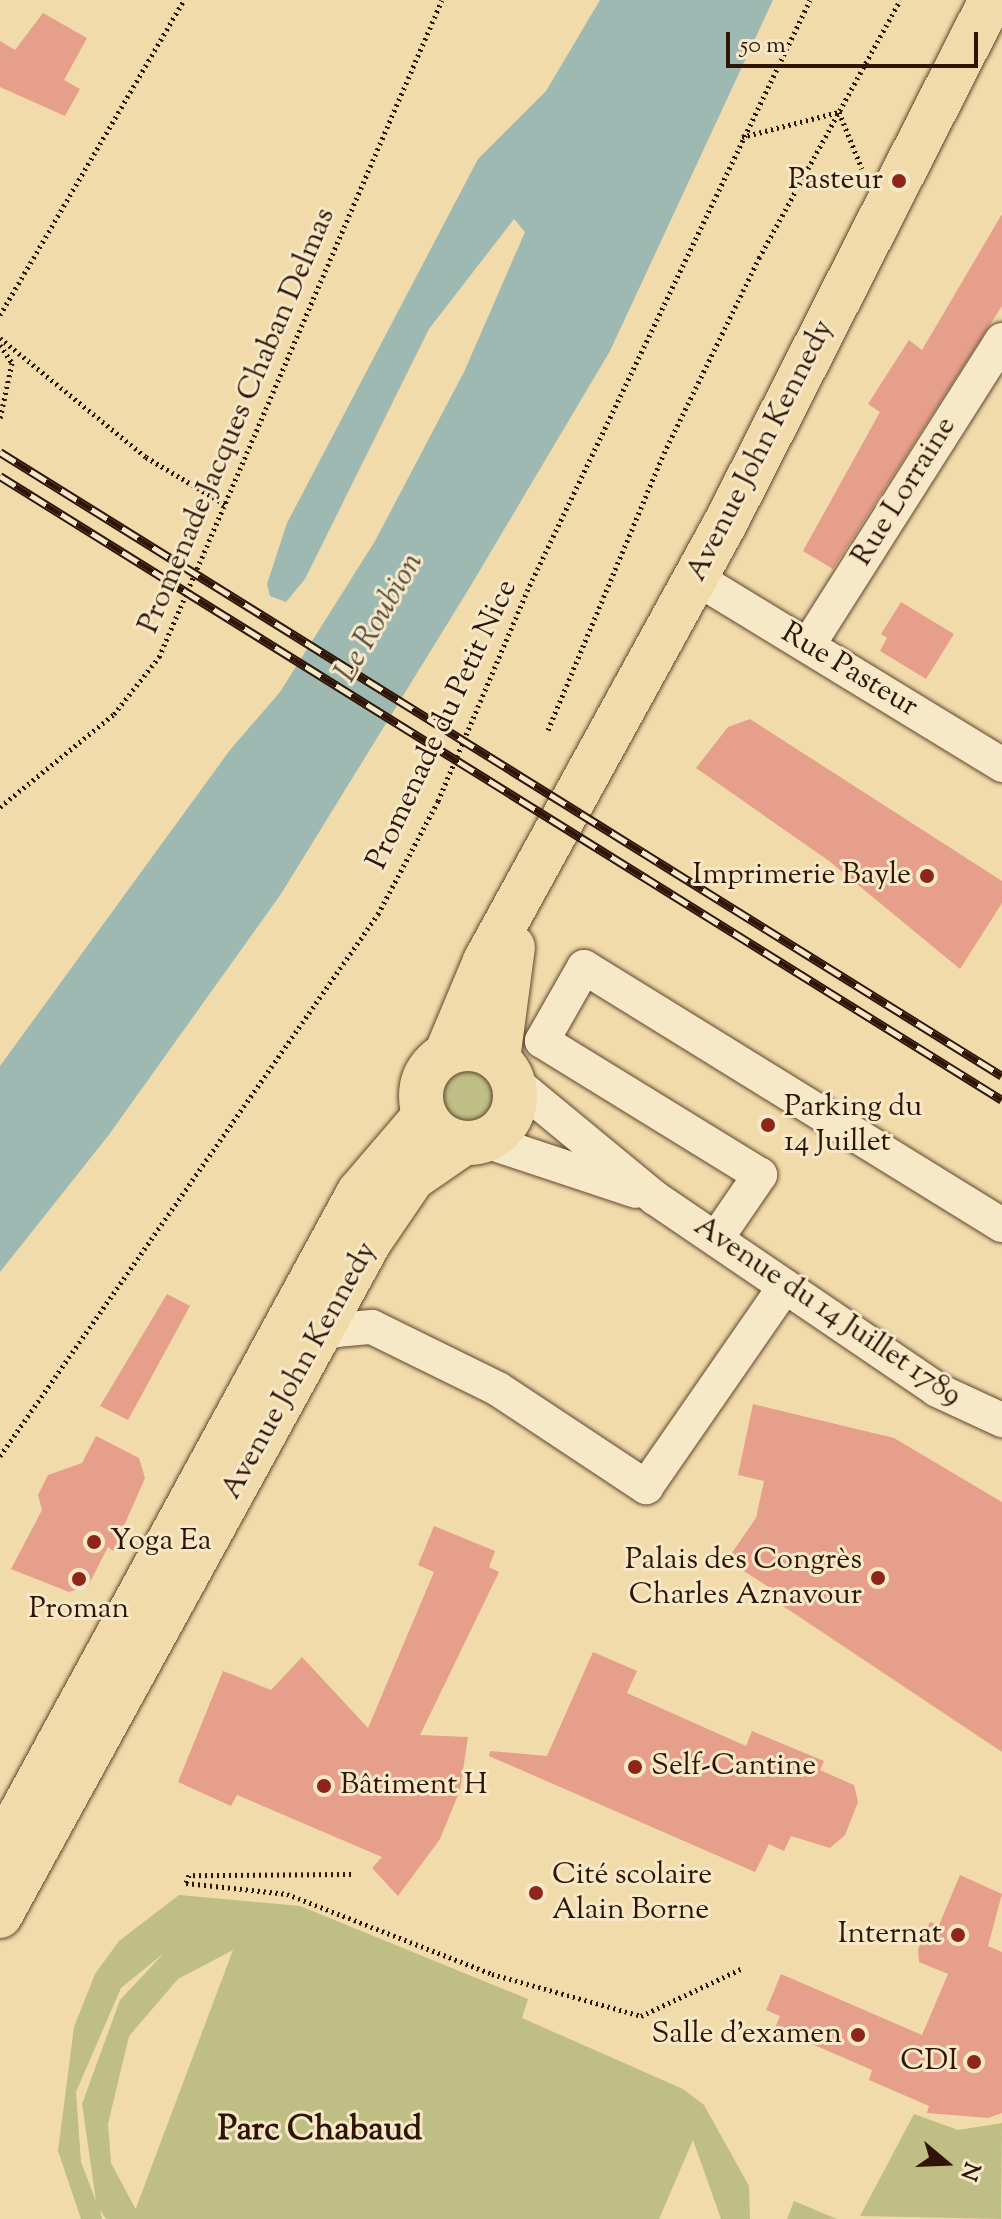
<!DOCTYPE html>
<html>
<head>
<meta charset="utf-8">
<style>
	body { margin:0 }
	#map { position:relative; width:1002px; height:2219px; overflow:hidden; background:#f2dbaa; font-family:"Sorts Mill Goudy",serif }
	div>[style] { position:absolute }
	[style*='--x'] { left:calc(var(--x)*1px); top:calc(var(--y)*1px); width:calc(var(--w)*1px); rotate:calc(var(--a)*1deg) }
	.green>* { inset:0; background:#bfbe85 }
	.round { border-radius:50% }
	.water>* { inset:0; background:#9db9b2 }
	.building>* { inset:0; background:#e69f8a }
	.path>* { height:5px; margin-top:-2.5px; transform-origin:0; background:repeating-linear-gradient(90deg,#301506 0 2px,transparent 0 6px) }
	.roads { filter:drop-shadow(0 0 2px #60462f) drop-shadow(0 0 2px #60462f) }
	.minor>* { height:34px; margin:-17px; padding:0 17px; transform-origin:17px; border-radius:17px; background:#f7e8c8 }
	.major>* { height:44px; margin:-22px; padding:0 22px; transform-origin:22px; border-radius:22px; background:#f2dbaa }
	.major>.ring { margin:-22px; padding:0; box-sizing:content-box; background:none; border:44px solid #f2dbaa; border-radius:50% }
	.rail>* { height:9px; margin-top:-4.5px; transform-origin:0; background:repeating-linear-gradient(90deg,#f7e8c8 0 18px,#301506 0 36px); box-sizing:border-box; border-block:2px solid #301506 }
	.dots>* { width:22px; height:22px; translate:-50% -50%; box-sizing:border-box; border:4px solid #f7e8c8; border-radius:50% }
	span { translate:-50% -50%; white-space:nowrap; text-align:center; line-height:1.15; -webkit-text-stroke:6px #f7e8c8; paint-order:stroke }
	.poi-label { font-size:30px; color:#301506 }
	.right { translate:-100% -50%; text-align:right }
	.left { translate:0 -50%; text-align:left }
	.street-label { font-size:30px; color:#301506 }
	.water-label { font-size:32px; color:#564e42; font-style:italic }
	.quarter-label { font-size:34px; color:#301506; font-weight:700 }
	.north { position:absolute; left:906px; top:2123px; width:80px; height:80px; -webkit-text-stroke:6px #f7e8c8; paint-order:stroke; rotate:109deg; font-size:22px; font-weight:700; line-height:32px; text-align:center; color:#301506 }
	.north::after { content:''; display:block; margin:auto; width:28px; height:36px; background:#301506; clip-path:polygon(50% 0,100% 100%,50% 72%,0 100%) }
	.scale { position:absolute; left:726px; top:32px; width:252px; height:36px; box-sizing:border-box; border:4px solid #301506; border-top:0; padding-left:10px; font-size:24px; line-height:28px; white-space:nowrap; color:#301506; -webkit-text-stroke:6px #f7e8c8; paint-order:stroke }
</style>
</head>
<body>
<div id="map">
	<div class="green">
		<div class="round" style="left:441px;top:1070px;width:52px;height:52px"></div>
		<div style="clip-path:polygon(evenodd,179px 1895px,300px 1906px,528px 1999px,522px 2018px,683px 2089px,704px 2105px,749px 2186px,750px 2219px,721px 2219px,693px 2140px,659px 2219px,106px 2219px,100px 2210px,102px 2219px,81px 2219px,58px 2151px,74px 2027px,95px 1974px,119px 1941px,179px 1895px,233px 1950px,136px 2208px,135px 2208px,111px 2163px,108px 2124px,129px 2036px,178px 1979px,233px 1950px,179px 1895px,164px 1953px,120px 2000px,82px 2104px,96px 2201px,81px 2162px,76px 2092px,121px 1988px,164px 1953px)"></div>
		<div style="clip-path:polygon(914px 2114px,958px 2130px,1002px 2123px,1001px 2219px,860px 2216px)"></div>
		<div style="clip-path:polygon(794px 2201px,837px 2219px,787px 2219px)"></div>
	</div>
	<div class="water">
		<div style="clip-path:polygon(600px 0,773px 0,610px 351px,470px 587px,281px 894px,108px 1136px,0 1272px,0 1066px,230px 750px,280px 692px,375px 541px,464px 372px,525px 232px,514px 219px,429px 329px,305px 579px,286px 602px,270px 596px,267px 584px,287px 523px,478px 159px,546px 91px)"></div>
	</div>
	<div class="building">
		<div style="clip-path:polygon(43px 13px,87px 38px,64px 80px,80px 89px,65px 116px,0 87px,0 41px,15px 50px)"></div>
		<div style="clip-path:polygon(1002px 214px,1002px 306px,833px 569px,803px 551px,880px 412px,868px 404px,909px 340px,922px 350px)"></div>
		<div style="clip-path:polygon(901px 602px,954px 634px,926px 679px,880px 651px,887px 638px,881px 634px)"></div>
		<div style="clip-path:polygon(750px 719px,1002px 881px,1002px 903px,960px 969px,829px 861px,696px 768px,728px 727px)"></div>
		<div style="clip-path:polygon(167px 1294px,190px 1306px,128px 1420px,100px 1406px)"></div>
		<div style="clip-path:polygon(753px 1404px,894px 1438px,1002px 1502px,1002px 1752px,777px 1602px,781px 1595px,727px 1560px,756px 1518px,764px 1481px,738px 1475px)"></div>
		<div style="clip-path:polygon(96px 1436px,139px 1458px,145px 1478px,113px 1551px,108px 1547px,88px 1586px,69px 1592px,11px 1569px,42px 1510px,38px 1495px,48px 1475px,82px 1463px)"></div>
		<div style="clip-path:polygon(434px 1526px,495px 1551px,489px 1567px,499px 1572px,420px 1735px,468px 1737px,460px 1790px,440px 1839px,398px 1896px,372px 1868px,382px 1857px,237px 1795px,231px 1806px,178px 1782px,223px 1671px,271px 1690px,302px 1657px,368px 1728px,434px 1572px,418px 1565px)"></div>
		<div style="clip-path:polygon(593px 1652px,637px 1671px,627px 1693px,746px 1746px,752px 1731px,824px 1761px,820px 1770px,854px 1785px,858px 1802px,845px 1835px,830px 1848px,791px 1836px,784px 1851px,769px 1844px,755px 1872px,489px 1756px,490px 1751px,547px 1756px)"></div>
		<div style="clip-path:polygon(960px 1875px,1002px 1894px,988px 1946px,1002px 1952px,1002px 2113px,988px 2118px,927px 2113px,929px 2106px,869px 2080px,872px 2070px,775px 2028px,780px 2016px,766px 2010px,781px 1974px,922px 2035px,948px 1974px,919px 1962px,918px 1949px,930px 1922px,939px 1925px)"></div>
	</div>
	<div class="path">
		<div style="--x:742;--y:137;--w:100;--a:-14.5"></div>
		<div style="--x:839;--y:112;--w:61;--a:68"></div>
		<div style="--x:0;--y:315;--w:365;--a:-59.7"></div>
		<div style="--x:0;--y:338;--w:188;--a:39.2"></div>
		<div style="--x:146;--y:457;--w:93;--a:31"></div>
		<div style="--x:0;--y:345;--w:22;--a:56"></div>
		<div style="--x:12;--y:363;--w:57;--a:102.1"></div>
		<div style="--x:548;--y:730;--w:300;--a:-67.3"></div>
		<div style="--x:664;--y:453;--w:217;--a:-64"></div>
		<div style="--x:759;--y:258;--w:294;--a:-61.3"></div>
		<div style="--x:0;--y:807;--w:147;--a:-39.2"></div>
		<div style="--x:114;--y:714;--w:73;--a:-51.7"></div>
		<div style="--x:159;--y:657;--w:715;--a:-66.7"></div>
		<div style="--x:0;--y:1456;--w:661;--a:-55.11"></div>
		<div style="--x:378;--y:914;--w:128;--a:-62"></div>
		<div style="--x:438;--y:801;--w:228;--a:-67"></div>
		<div style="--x:527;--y:591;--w:655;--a:-64.41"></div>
		<div style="--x:351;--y:1874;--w:162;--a:179.6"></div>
		<div style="--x:189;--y:1875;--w:9;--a:111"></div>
		<div style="--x:186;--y:1883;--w:102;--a:6.2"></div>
		<div style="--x:287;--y:1894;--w:220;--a:21.3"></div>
		<div style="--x:492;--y:1974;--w:155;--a:15.7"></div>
		<div style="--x:641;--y:2016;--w:113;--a:-25.2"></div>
	</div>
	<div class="roads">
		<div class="minor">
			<div style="--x:696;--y:578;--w:359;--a:31.4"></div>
			<div style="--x:809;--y:644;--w:360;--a:-57.6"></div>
			<div style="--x:513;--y:1081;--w:184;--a:39.5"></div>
			<div style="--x:655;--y:1198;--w:341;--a:34.2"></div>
			<div style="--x:937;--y:1390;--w:72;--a:24.8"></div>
			<div style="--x:483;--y:1140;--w:161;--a:18.4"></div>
			<div style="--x:716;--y:1239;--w:78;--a:-55.5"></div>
			<div style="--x:760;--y:1175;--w:256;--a:-148.4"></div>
			<div style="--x:542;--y:1041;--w:85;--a:-60.4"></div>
			<div style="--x:584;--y:967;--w:491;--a:31.7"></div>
			<div style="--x:326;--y:1324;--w:12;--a:31"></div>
			<div style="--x:336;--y:1330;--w:36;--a:-5"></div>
			<div style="--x:372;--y:1327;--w:140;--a:26.2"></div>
			<div style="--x:498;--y:1389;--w:178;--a:33.5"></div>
			<div style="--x:646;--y:1487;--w:244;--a:-55.3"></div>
		</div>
		<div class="major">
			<div class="ring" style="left:421px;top:1049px;width:50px;height:50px"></div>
			<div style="--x:446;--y:1054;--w:101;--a:-67.2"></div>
			<div style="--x:485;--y:961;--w:503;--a:-61.24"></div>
			<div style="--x:727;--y:520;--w:583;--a:-63.08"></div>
			<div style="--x:498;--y:1059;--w:113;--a:-82.4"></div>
			<div style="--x:0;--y:1851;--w:750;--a:-61.42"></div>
			<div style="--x:359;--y:1192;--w:101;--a:-49.4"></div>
			<div style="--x:0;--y:1916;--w:770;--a:-61.27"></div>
			<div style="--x:370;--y:1241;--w:76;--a:-55.7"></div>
			<div style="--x:413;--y:1178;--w:62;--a:-34.5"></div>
		</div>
	</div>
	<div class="rail">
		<div style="--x:0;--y:452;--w:1180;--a:31.91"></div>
		<div style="--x:0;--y:476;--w:1180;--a:31.91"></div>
	</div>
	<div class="dots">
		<div style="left:899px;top:181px;background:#8f2418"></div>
		<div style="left:927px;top:876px;background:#8f2418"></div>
		<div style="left:768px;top:1125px;background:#8f2418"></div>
		<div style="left:94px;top:1542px;background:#8f2418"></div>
		<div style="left:878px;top:1578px;background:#8f2418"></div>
		<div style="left:79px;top:1579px;background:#8f2418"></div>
		<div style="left:635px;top:1767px;background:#8f2418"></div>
		<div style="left:324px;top:1786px;background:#8f2418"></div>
		<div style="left:536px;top:1893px;background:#8f2418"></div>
		<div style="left:958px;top:1935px;background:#8f2418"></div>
		<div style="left:858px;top:2035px;background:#8f2418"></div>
		<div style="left:974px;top:2062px;background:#8f2418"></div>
	</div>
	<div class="poi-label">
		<span class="right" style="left:883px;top:181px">Pasteur</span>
		<span class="right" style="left:911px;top:876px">Imprimerie Bayle</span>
		<span class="left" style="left:784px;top:1125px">Parking du<br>14 Juillet</span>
		<span class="left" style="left:110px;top:1542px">Yoga Ea</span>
		<span class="right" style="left:862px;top:1578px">Palais des Congrès<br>Charles Aznavour</span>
		<span style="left:79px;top:1610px">Proman</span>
		<span class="left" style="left:651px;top:1767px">Self-Cantine</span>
		<span class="left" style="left:340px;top:1786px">Bâtiment H</span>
		<span class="left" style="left:552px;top:1893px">Cité scolaire<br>Alain Borne</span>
		<span class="right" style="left:942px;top:1935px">Internat</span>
		<span class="right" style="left:842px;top:2035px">Salle d'examen</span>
		<span class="right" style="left:958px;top:2062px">CDI</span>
	</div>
	<div class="street-label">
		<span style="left:238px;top:421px;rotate:-67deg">Promenade Jacques Chaban Delmas</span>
		<span style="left:761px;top:451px;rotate:-63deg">Avenue John Kennedy</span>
		<span style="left:905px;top:492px;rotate:-58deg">Rue Lorraine</span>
		<span style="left:849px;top:671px;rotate:31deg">Rue Pasteur</span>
		<span style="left:443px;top:725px;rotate:-65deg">Promenade du Petit Nice</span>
		<span style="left:827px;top:1312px;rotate:34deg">Avenue du 14 Juillet 1789</span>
		<span style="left:300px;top:1371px;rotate:-61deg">Avenue John Kennedy</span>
	</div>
	<div class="water-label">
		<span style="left:380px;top:618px;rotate:-60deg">Le Roubion</span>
	</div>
	<div class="quarter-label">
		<span style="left:320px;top:2131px">Parc Chabaud</span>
	</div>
	<div class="north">N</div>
	<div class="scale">50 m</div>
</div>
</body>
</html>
